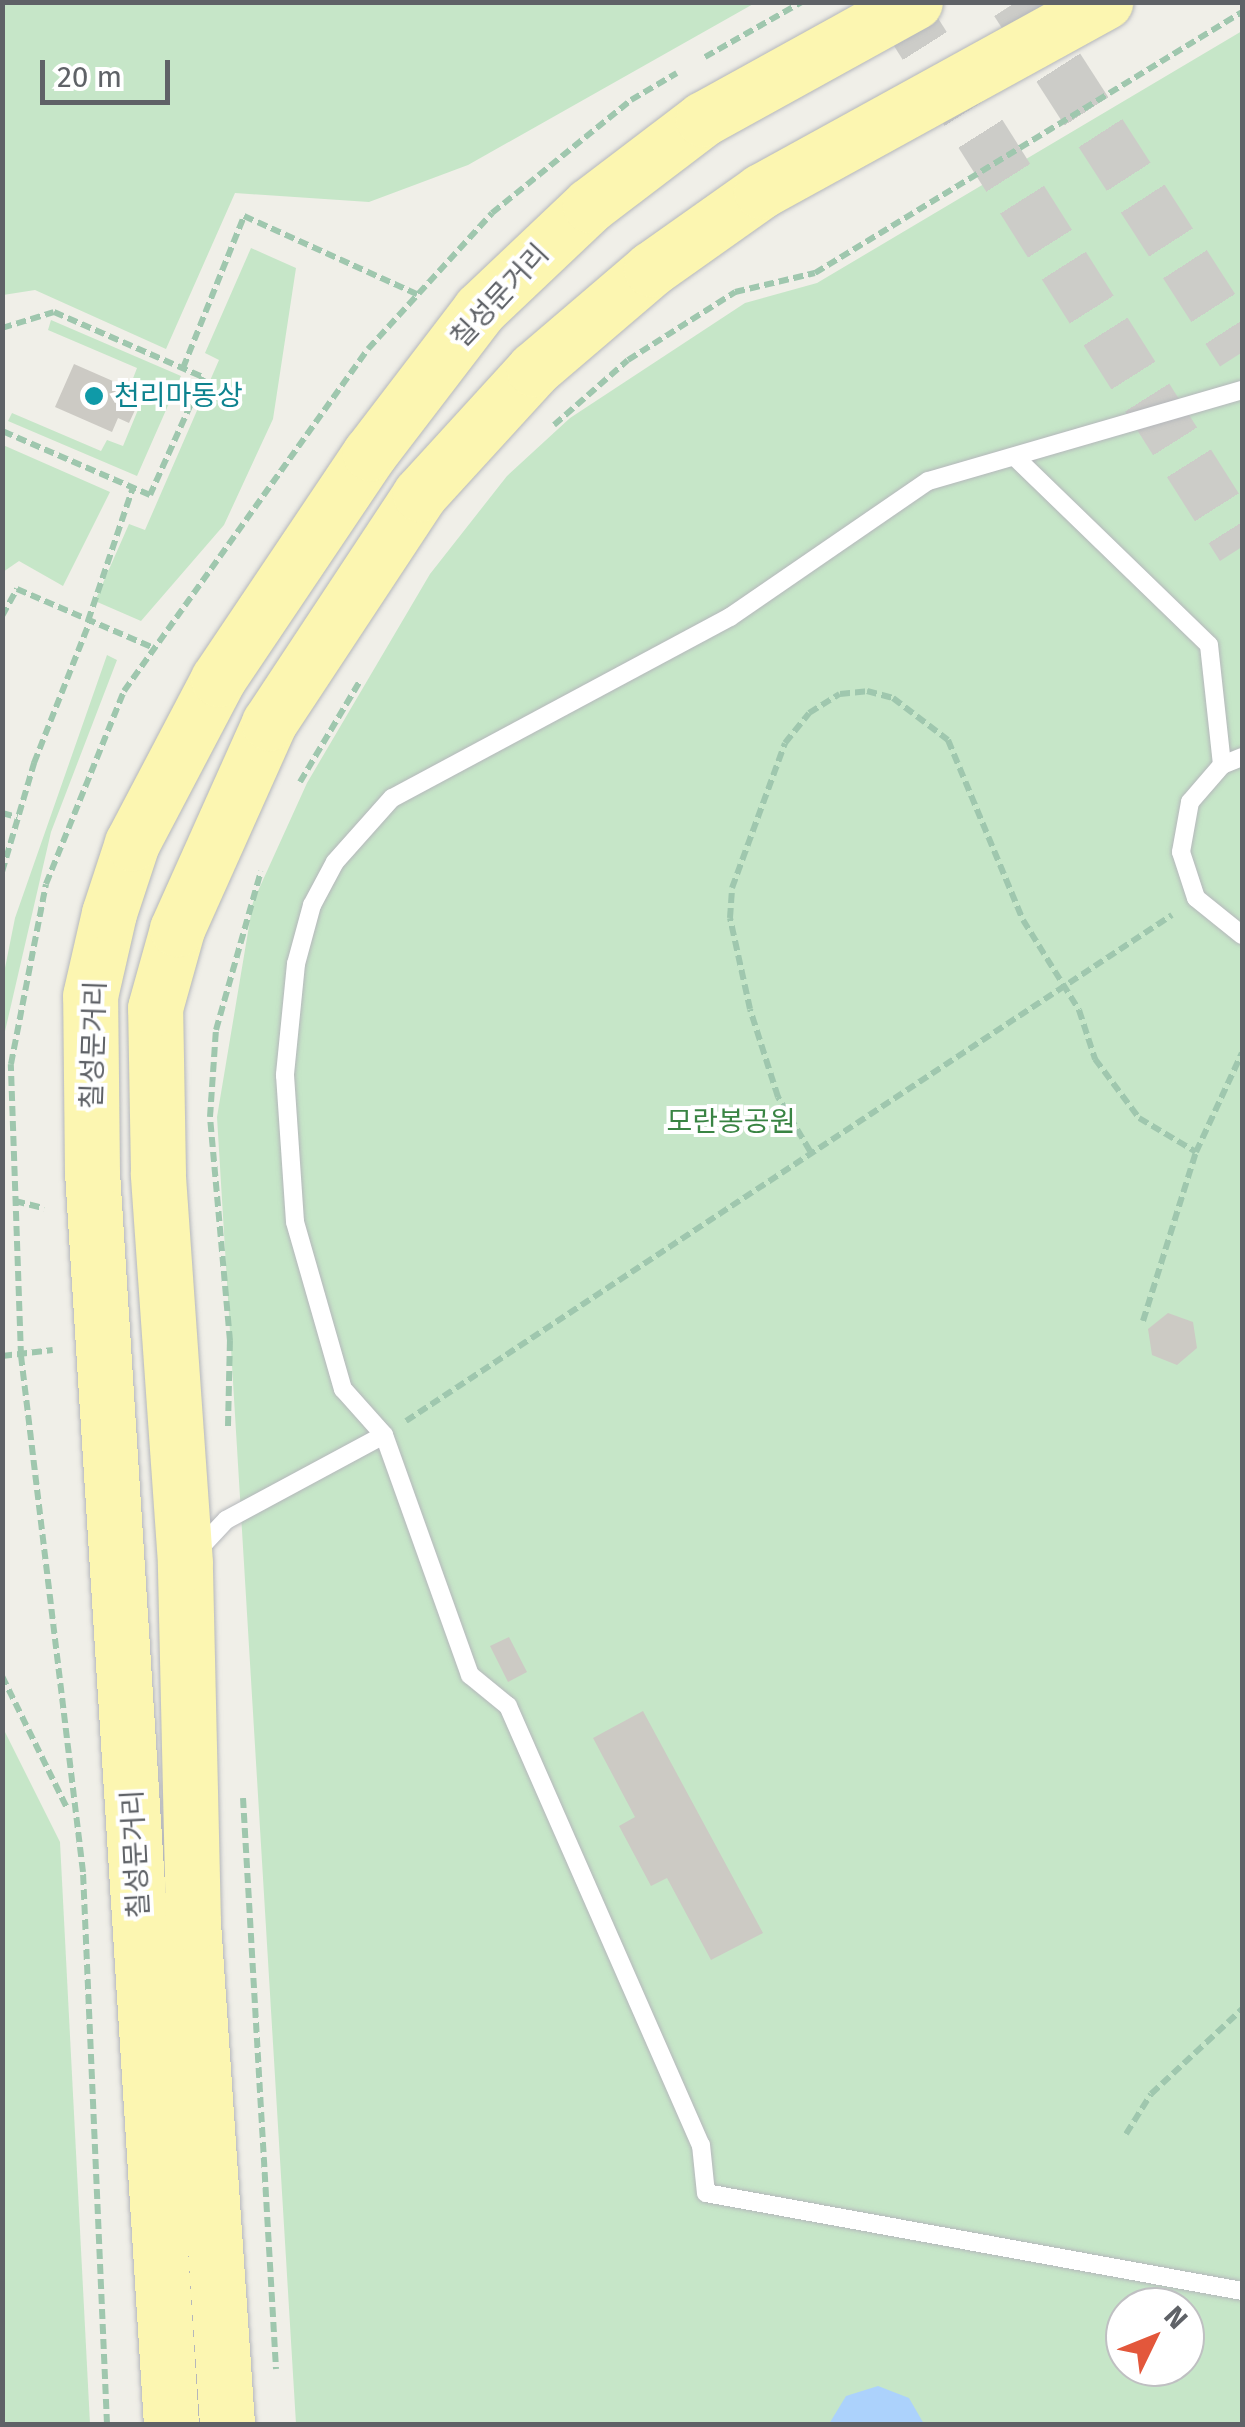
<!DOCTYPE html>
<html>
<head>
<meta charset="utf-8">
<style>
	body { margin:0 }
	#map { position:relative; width:1245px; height:2427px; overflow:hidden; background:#f0efe8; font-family:"Fira Sans","Noto Sans KR",sans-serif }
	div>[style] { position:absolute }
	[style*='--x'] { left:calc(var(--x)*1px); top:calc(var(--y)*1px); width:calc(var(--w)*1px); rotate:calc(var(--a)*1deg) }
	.green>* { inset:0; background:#c6e6c8 }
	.water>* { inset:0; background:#acd2fc }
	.building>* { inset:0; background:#cccac4 }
	.secondary-tunnel>* { height:52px; margin-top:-26px; transform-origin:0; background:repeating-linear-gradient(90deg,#ccccc8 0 52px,transparent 0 78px) }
	.path>* { height:6px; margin-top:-3px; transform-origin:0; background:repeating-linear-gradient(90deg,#9fc7ae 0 10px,transparent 0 15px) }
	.roads { filter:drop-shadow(0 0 2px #b5b7bb) drop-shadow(0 0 2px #b5b7bb) }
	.lane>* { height:18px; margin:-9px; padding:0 9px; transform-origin:9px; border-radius:9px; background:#fff }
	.primary>* { height:55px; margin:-27.5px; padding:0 27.5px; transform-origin:27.5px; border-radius:27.5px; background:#fcf6b1 }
	.dots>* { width:28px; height:28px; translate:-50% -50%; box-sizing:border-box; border:5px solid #fff; border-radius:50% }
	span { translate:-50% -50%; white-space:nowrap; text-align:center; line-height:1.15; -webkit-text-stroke:8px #fff; paint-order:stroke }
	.street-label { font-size:28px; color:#5f6267 }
	.culture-label { font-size:28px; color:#0d838f }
	.left { translate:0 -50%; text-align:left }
	.park-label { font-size:28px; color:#398443 }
	.frame { position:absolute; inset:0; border:5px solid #5f6267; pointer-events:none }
	.north { position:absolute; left:1105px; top:2287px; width:100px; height:100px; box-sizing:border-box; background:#fff; border:2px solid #bfc0c2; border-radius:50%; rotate:47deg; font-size:28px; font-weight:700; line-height:40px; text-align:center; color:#5f6267 }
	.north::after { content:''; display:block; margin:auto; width:35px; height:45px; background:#e3573b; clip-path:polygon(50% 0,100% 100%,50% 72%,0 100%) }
	.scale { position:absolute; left:40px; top:60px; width:130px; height:45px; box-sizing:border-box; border:5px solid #5f6267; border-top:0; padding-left:12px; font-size:30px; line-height:35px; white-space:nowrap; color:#5f6267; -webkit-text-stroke:8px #fff; paint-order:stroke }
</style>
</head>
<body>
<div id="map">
	<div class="green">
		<div style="clip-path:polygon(3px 2px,755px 2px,755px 3px,468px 165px,369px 202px,235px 193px,166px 349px,35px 290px,3px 295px)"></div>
		<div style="clip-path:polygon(evenodd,1242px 31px,1242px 2424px,296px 2424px,217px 1117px,253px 902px,307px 783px,430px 574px,507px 476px,570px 418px,745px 303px,817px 283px,1242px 31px,1125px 2307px,1185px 2307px,1185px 2367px,1125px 2367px,1125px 2307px)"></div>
		<div style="clip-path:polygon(251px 248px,296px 268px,273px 419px,224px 525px,141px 621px,95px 601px,129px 524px,145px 530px,219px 360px,205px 353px)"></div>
		<div style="clip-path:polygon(51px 320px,181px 376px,137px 476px,8px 421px,12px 413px,101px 451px,107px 440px,123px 446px,147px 388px,132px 381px,137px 368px,48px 330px)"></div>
		<div style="clip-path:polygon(3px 445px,110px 492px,63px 586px,19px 561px,3px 572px)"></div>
		<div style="clip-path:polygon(107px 655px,117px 660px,51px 832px,3px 1040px,3px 978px,15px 918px)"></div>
		<div style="clip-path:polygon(2px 1726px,60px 1842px,90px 2424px,3px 2424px)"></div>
	</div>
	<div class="water">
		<div style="clip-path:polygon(878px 2386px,909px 2398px,924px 2424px,829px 2424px,846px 2396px)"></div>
	</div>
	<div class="building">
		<div style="clip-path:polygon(74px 364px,131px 389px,125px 403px,136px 408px,129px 423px,118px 418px,112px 432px,55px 407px)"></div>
		<div style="clip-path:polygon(1168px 1313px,1193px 1322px,1197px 1348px,1177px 1365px,1152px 1355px,1148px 1329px)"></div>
		<div style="clip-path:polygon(509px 1637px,527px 1672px,508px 1682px,490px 1646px)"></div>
		<div style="clip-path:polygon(643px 1711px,763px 1933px,711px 1960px,667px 1878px,651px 1886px,619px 1826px,635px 1817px,593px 1738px)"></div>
	</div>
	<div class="secondary-tunnel">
		<div style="--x:897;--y:2;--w:645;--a:57.67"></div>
		<div style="--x:1016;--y:2;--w:417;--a:57.2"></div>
	</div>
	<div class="path">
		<div style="--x:705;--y:57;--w:112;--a:-29.6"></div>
		<div style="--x:2;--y:328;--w:54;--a:-17.1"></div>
		<div style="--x:54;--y:312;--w:163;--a:23.6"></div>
		<div style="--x:203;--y:377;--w:129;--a:114.2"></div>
		<div style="--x:150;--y:495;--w:161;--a:-156.6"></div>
		<div style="--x:183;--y:368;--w:164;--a:-68.1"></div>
		<div style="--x:244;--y:216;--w:190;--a:24.3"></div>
		<div style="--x:554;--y:425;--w:98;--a:-41.3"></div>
		<div style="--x:628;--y:360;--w:127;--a:-32.4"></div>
		<div style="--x:735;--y:292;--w:82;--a:-13.4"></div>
		<div style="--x:815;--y:273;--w:500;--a:-31.43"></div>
		<div style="--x:2;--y:616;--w:31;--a:-61"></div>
		<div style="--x:17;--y:589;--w:149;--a:23.3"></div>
		<div style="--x:88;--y:621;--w:141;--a:-71.4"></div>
		<div style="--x:300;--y:782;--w:117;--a:-59.3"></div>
		<div style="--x:2;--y:813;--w:16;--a:15"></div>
		<div style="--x:2;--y:872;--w:114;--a:-73.6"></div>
		<div style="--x:34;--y:763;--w:153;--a:-68.5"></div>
		<div style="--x:810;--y:1151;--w:63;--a:-120.7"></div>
		<div style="--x:778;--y:1097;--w:92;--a:-107.7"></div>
		<div style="--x:750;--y:1009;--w:93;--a:-102.4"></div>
		<div style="--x:730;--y:918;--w:30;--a:-86"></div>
		<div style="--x:732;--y:888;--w:154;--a:-69.9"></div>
		<div style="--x:785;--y:743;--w:38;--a:-51"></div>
		<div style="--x:809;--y:713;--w:36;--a:-32"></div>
		<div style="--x:840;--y:694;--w:27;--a:-6"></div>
		<div style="--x:867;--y:691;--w:27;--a:15"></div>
		<div style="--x:893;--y:698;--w:69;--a:37.4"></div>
		<div style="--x:948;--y:740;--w:195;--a:67.4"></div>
		<div style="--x:1023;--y:920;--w:106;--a:58.1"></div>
		<div style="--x:1079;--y:1010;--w:52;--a:71.9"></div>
		<div style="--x:1095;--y:1059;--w:74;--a:53.3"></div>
		<div style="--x:1139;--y:1118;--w:66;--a:30.8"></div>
		<div style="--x:15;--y:1201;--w:30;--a:14"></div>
		<div style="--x:1143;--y:1321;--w:177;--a:-72.6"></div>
		<div style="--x:1196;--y:1152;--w:109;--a:-65.1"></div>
		<div style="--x:2;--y:1356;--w:51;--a:-6.7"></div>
		<div style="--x:406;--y:1421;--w:918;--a:-33.45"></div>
		<div style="--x:228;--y:1426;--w:85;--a:-88.7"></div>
		<div style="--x:230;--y:1341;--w:225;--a:-95.1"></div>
		<div style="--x:210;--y:1117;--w:87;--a:-86.1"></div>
		<div style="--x:216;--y:1030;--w:165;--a:-74.2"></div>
		<div style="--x:2;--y:1676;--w:149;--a:63.8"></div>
		<div style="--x:243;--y:1798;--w:572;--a:86.69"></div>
		<div style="--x:1126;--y:2134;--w:47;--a:-58"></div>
		<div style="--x:1151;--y:2094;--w:125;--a:-43"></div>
		<div style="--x:107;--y:2424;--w:553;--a:-92.49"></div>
		<div style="--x:83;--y:1872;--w:520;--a:-96.85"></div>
		<div style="--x:21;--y:1356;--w:292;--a:-92"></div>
		<div style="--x:11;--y:1064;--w:183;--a:-79"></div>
		<div style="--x:46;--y:884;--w:208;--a:-68"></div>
		<div style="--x:124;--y:691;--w:420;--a:-54.5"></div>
		<div style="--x:368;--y:349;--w:184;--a:-47.6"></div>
		<div style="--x:492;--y:213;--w:179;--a:-39.1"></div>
		<div style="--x:631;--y:100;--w:53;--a:-30.4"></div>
	</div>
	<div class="roads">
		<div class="lane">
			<div style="--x:1242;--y:390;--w:327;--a:163.8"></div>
			<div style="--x:928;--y:481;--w:240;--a:145.5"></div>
			<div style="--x:730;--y:617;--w:383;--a:151.8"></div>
			<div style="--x:392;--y:798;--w:86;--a:131.7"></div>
			<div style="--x:335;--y:862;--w:49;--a:118.1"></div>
			<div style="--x:312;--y:905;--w:61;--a:105.2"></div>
			<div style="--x:296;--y:964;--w:112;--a:95.7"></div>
			<div style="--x:285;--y:1075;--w:147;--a:86.1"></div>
			<div style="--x:295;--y:1222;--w:174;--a:74"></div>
			<div style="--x:343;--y:1389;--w:62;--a:48.3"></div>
			<div style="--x:384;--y:1435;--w:255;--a:70.3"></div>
			<div style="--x:470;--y:1675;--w:49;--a:39.2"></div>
			<div style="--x:508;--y:1706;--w:480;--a:66.3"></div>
			<div style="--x:701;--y:2145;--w:48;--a:84.1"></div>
			<div style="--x:706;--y:2193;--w:545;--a:10.36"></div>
			<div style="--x:1015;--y:457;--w:270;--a:44.1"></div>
			<div style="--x:1209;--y:645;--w:121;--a:83.8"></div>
			<div style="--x:1242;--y:757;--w:22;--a:158"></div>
			<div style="--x:1222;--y:765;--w:49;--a:130.9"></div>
			<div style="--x:1190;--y:802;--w:51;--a:100.2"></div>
			<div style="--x:1181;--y:852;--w:48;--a:71.9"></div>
			<div style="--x:1196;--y:898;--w:59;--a:38.8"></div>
			<div style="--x:196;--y:1552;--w:44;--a:-46.8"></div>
			<div style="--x:226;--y:1520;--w:179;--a:-28.3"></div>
		</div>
		<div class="primary">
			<div style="--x:171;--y:2424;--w:1253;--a:-93.61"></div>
			<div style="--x:92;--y:1173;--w:177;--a:-90.6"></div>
			<div style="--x:90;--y:996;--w:85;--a:-77.1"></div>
			<div style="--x:109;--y:913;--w:74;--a:-71.8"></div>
			<div style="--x:132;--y:843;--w:185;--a:-62.3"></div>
			<div style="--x:218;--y:679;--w:272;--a:-56.1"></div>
			<div style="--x:370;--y:453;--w:181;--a:-52.6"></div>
			<div style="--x:480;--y:309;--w:151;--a:-43.4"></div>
			<div style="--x:590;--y:205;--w:142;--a:-37.3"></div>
			<div style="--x:703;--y:119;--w:242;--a:-28.9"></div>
			<div style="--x:227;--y:2424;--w:502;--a:-93.88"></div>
			<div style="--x:193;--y:1923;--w:360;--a:-91.3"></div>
			<div style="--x:185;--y:1563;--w:391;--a:-94"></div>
			<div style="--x:158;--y:1173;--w:165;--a:-91"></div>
			<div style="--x:155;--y:1008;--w:82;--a:-74.4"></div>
			<div style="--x:177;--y:929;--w:226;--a:-65.9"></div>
			<div style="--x:269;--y:723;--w:274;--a:-56.6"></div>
			<div style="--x:420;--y:494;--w:169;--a:-47.6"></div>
			<div style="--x:534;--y:369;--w:154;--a:-40.5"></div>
			<div style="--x:651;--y:269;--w:135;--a:-35.3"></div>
			<div style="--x:761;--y:191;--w:393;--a:-28.8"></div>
		</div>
	</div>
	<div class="dots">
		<div style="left:94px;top:396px;background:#0f9aa8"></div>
	</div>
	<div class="street-label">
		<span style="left:500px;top:296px;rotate:-47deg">칠성문거리</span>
		<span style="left:94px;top:1045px;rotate:-88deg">칠성문거리</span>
		<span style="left:136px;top:1854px;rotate:-93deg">칠성문거리</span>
	</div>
	<div class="culture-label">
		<span class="left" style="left:114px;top:396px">천리마동상</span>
	</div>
	<div class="park-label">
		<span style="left:731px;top:1122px">모란봉공원</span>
	</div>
	<div class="frame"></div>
	<div class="north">N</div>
	<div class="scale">20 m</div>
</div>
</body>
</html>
